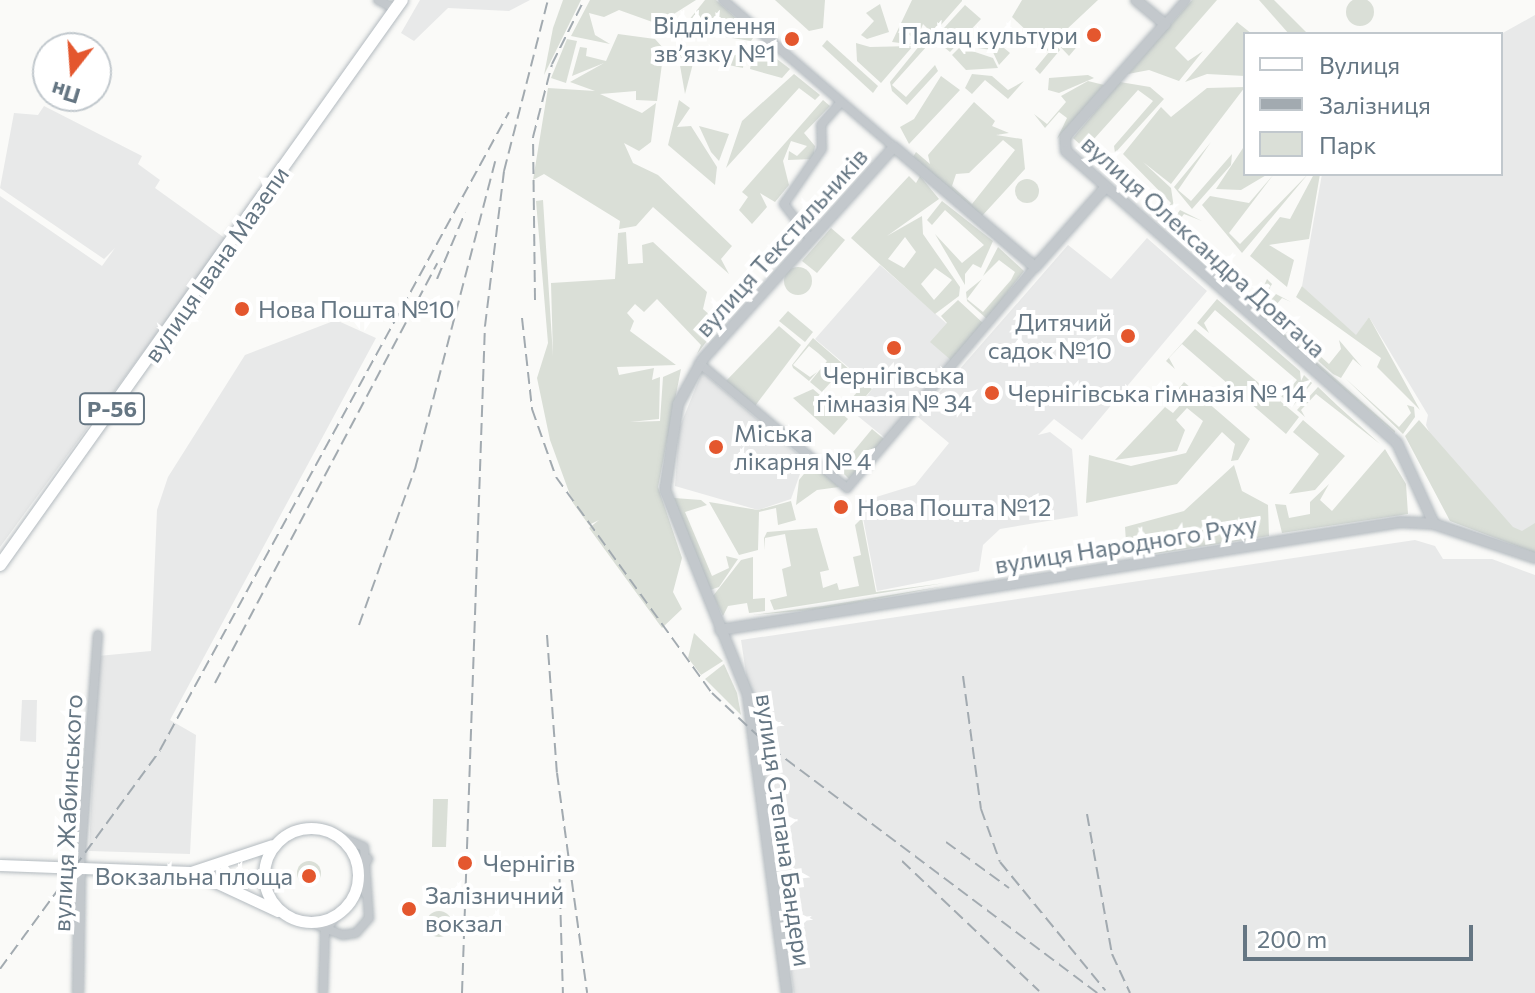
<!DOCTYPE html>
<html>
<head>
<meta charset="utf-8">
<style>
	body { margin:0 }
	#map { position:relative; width:1535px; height:993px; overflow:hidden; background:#fafaf8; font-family:Commissioner,sans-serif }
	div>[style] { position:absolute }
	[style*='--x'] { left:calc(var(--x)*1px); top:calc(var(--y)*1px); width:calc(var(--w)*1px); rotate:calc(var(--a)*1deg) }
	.built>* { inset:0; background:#e8e9e9 }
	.green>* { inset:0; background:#dadfd7 }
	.round { border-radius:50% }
	.roads { filter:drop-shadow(0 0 2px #b3babf) drop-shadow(0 0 2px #b3babf) }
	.minor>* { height:8px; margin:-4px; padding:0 4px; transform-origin:4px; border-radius:4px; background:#c3c8cc }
	.tertiary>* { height:10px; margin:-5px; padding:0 5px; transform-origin:5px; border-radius:5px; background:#c3c8cc }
	.secondary>* { height:11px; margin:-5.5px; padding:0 5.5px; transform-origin:5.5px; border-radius:5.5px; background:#fff }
	.secondary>.ring { margin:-5.5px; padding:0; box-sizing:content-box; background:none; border:11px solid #fff; border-radius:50% }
	.primary>* { height:12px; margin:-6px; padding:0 6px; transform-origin:6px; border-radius:6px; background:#fff }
	.rail>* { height:2px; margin-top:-1px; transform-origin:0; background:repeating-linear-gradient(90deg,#a2aab0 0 12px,transparent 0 18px) }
	.dots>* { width:22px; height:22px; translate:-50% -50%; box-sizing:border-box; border:4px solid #fff; border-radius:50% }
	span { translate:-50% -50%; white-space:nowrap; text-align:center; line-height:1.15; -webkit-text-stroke:8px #fff; paint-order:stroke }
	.shield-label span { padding:2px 6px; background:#fff; border:2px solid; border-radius:6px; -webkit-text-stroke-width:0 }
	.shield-label { font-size:22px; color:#657683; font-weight:700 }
	.poi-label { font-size:24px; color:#657683 }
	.right { translate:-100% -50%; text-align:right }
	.left { translate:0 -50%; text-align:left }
	.street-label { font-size:24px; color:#657683 }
	.legend { position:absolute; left:1243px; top:32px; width:260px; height:144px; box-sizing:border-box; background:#fff; border:2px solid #c1c8cd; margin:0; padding:10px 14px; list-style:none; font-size:24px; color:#657683 }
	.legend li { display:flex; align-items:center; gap:16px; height:40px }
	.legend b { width:40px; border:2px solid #c1c8cd }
	.north { position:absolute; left:32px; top:32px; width:80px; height:80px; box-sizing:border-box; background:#fff; border:2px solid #c1c8cd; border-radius:50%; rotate:197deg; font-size:22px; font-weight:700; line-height:32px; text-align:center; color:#657683 }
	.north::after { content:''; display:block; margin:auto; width:28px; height:36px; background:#e4572e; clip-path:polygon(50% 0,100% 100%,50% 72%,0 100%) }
	.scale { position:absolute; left:1243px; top:925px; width:230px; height:36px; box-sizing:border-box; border:4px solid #657683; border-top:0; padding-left:10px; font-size:24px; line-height:28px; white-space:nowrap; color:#657683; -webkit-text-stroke:6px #fff; paint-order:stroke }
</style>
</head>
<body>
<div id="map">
	<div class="built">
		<div style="clip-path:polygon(420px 0,530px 0,509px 11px,448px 8px,414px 41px,401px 33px)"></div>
		<div style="clip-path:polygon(1535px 15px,1535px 543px,1468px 517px,1426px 425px,1428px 415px,1369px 317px,1356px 336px,1302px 286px,1322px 174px,1501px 174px,1501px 34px)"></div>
		<div style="clip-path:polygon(44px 106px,142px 156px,138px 164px,160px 180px,155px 188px,226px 239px,0 547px,0 196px,102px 266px,115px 248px,104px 259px,0 188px,14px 113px,38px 115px)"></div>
		<div style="clip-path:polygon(1147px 238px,1207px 291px,1082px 440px,1054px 419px,1038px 435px,1050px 432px,1072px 449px,1078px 516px,1000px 529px,983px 545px,979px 571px,877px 591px,860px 502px,915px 485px,949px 443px,918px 417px,1068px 245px,1111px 279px)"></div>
		<div style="clip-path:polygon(880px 265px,946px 323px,979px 330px,885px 438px,854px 413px,873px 388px,815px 339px)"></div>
		<div style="clip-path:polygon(336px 320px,376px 338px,170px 720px,196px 735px,190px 854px,89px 851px,98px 656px,151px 651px,157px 510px,168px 477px,245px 355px)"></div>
		<div style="clip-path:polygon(702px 372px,805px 460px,791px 499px,758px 510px,675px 486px,679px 429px)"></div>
		<div style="clip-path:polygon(1415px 540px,1435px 546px,1443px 559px,1492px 559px,1535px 575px,1535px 993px,794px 993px,741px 640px)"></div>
		<div style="clip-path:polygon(22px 700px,37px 700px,36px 742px,20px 741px)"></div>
	</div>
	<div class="green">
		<div class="round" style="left:1346px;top:-2px;width:28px;height:28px"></div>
		<div style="clip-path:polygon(563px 0,581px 0,544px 75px,553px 28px)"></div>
		<div style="clip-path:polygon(590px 0,696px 0,658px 24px,619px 10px,604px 17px,589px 13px,595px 35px,610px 44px,571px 36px)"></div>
		<div style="clip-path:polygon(705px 0,716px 0,755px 35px,751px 41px,681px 30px)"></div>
		<div style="clip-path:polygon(775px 0,825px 0,823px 28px,809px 31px)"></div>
		<div style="clip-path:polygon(912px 0,962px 0,962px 1px,933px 34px,923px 24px,916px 42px,909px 45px,914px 39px,905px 31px,900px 43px,892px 42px)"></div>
		<div style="clip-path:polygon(1022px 0,1098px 0,1066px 30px,1080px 43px,1069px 56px,1052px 38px,1060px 50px,1040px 74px,1035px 69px,1049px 52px,1012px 17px)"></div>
		<div style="clip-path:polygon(1192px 0,1217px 0,1175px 48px,1188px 61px,1203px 51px,1179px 81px,1149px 70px,1128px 74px)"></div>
		<div style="clip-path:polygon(1259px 0,1274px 0,1308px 34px,1289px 34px)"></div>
		<div style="clip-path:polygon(880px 4px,889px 32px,867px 39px,861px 35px,874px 21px,866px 13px)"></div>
		<div style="clip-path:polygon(965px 5px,981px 19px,950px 52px,934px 39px)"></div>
		<div style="clip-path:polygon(1237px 22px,1252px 34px,1245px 34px,1245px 76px,1207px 74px,1185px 82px)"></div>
		<div style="clip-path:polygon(984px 31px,1010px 53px,999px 65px,992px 50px,971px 47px,965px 42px,972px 44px)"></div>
		<div style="clip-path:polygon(618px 34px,655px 39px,664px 49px,657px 101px,636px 100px,636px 91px,600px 94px,642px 113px,656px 103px,651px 142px,639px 151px,624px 143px,633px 163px,658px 175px,732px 246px,721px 259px,729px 274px,653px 207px,636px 226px,619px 229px,620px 221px,544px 174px,533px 180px,548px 88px,595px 91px,570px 82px,604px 63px,572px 76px,580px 47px,587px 48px,586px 56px,606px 61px)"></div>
		<div style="clip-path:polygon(567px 39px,577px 41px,566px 83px,551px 78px)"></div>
		<div style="clip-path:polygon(827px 40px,878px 86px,873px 93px,822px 46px)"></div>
		<div style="clip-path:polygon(680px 43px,696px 52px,685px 94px,678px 54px)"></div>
		<div style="clip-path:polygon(856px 43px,870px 47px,913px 46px,881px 83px,857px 61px)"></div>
		<div style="clip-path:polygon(920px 45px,927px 46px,892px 85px,906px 97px,935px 65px,938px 71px,907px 105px,892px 91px,890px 82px)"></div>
		<div style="clip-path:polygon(701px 47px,744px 57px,743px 68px,699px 59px)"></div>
		<div style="clip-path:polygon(960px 47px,993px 58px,998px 68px,966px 70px,952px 55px)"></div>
		<div style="clip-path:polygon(752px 57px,777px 59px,790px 69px,782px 78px,750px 69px)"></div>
		<div style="clip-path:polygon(794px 74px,820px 95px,815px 100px,799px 88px,726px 168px,742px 121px)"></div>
		<div style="clip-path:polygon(972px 74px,992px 76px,1008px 90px,1024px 81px,1008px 99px,985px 80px,972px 94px,965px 88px)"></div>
		<div style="clip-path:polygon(941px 76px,960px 90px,909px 144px,900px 127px,914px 119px)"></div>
		<div style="clip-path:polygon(1049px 78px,1088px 75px,1094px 78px,1059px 93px,1048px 90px)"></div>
		<div style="clip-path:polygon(1088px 81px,1104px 85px,1057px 139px,1067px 118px,1059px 112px,1045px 128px,1034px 114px,1047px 124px,1066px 102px,1061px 96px)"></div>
		<div style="clip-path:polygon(1120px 82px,1150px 87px,1164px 99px,1115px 153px,1114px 146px,1153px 101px,1138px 90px,1085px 149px,1073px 138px)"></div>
		<div style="clip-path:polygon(1245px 87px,1171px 184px,1143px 162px,1171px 188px,1174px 208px,1159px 220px,1171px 203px,1123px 154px,1161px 107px,1171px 117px,1207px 88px)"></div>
		<div style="clip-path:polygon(679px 100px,690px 108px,677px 127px,691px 126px,717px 167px,715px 185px,668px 145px)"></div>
		<div style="clip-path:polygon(823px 100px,830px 106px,804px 133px,815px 146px,813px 159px,788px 160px,789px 151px,797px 156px,807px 146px,791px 141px,783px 161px,789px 185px,775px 202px,760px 193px,767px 207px,752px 224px,739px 210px,748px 197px,742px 192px)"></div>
		<div style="clip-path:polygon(evenodd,974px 102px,995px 121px,992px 126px,1009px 133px,996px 135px,1022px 139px,1025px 169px,982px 216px,913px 157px,916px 152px,930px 164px,928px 155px,974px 102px,1003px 140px,1015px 150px,972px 204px,952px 186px,956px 174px,969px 173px,1003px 140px)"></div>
		<div style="clip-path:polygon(699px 126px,729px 134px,719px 161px,711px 152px)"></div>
		<div style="clip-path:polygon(1211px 142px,1178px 190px,1191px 201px,1232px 154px,1231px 165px,1192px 209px,1174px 187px)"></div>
		<div style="clip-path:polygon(1245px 145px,1245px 174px,1268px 174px,1241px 190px,1216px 189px)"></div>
		<div style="clip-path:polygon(851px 162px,861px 169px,805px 231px,797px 225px)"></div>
		<div style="clip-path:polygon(1274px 174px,1229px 233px,1240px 244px,1308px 174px,1242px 253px,1202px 205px,1210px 196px,1249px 203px)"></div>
		<div style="clip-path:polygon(1314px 174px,1320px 174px,1309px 239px,1269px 245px,1294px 260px,1287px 287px,1250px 256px,1280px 217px,1290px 219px)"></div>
		<div style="clip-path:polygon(evenodd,909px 176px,916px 183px,920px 176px,939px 199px,887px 236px,922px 216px,923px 234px,960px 287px,959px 296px,935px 314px,851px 238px,909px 176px,905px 237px,916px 252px,904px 268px,888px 259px,905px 237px,909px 176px,935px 268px,952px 280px,934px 300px,921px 284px,935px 268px)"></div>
		<div class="round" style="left:1015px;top:179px;width:24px;height:24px"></div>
		<div style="clip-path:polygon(543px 200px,553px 356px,551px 283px,615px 279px,618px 233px,626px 232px,628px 264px,643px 263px,642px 245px,653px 242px,707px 292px,703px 309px,720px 324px,697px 354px,701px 345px,657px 299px,644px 312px,635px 304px,627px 313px,634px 321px,630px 331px,676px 365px,617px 367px,619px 375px,654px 368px,652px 380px,660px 377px,659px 419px,630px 422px,660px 421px,663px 377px,681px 369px,658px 487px,682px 558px,673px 592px,682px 609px,662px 628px,589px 528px,599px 520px,589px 525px,573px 503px,550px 440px,537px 378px,548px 343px,536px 201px)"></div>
		<div style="clip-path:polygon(942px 201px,993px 241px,981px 268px,973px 264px,965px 274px,965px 285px,935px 234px,962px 263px,984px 245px,945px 210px,932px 225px,927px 220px)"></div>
		<div style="clip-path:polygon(1180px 210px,1202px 221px,1184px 214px,1174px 227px,1258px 299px,1267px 279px,1272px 284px,1259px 309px,1167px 229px)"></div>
		<div style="clip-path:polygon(831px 228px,845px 240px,817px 273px,802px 261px)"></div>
		<div style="clip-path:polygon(998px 247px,1024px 271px,987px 319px,967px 301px,966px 292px,982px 279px,967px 299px,983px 312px,1011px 280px,1015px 272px,999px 260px,983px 276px)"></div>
		<div class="round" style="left:784px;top:267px;width:28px;height:28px"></div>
		<div style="clip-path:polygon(1302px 286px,1356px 335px,1369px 317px,1420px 410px,1377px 367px,1381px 358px,1296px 297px)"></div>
		<div style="clip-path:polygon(1276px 294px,1291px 302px,1282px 298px,1271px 311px,1329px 364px,1341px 349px,1339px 340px,1362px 367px,1353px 359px,1341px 378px,1333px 374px,1262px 311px)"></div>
		<div style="clip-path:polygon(1217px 299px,1300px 371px,1301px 381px,1304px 375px,1312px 383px,1293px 406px,1275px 391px,1286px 393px,1297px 380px,1215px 310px,1204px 323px,1209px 333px,1197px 323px)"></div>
		<div style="clip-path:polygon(958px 300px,984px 324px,952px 361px,930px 342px,947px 323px,941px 316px)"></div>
		<div style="clip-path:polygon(788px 311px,813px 332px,805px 342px,779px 321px)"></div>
		<div style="clip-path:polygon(1261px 313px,1395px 431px,1395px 433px,1258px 316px)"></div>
		<div style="clip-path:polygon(779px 326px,801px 345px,755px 406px,726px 381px)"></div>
		<div style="clip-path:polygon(1195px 329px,1299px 417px,1286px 434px,1182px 344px,1169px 358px,1175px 369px,1166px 361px)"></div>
		<div style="clip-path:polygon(813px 338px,872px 389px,851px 414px,843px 408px,859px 390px,854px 384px,839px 373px,822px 392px,810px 382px,827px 361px,818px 353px,809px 346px,793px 365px,810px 377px,817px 372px,809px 381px,793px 368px,792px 365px)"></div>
		<div style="clip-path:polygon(1345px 378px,1399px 427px,1411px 413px,1407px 405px,1414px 407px,1415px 417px,1403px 434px)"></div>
		<div style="clip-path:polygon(1184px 382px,1250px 439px,1238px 460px,1231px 461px,1235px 444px,1222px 432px,1177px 484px,1086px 503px,1089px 455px,1131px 466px,1186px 453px,1203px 421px,1187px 408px,1176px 420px,1185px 430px,1177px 451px,1115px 460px,1165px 407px,1173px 413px,1181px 404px,1172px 397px)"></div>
		<div style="clip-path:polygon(1318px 387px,1338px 406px,1380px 444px,1316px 394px,1301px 410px,1305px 417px,1297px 410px)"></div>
		<div style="clip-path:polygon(813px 389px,848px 419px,834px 435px,793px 398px)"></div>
		<div style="clip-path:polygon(1303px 420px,1345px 456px,1315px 490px,1289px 494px,1319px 454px,1293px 432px)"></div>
		<div style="clip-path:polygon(1419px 420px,1513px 527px,1522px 531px,1535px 523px,1535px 553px,1450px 521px,1405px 436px)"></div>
		<div style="clip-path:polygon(872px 429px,884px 439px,849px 479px,839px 469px)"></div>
		<div style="clip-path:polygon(1385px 449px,1406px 484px,1408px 514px,1282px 533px,1275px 504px,1286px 505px,1289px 518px,1310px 514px,1310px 502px,1329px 484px,1320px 500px,1332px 511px)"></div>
		<div style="clip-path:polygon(813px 463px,839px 487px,817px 490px,796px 505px,799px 480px)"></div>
		<div style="clip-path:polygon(1234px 465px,1242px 491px,1268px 505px,1269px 536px,1142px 556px,1138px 535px,1126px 542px,1125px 527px,1184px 511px)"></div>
		<div style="clip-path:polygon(674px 498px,701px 500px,707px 505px,685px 512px,712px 576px,729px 568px,726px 556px,738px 559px,719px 587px,710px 590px)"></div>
		<div style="clip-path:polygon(791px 501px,796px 520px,778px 525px,776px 508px,759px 512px,758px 550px,739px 555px,709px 502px,758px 510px)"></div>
		<div style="clip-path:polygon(862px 518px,876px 592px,945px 583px,774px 610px,770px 600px,787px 596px,782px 569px,791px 566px,785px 534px,765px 538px,765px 550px,764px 538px,767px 532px,817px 528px,829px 570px,820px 572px,823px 588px,837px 583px,839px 590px,859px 586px,853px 557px,861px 555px,855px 525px)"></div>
		<div style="clip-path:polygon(753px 557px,753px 599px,765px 598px,765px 611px,749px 613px,747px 603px,728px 606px,723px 616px,713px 596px,741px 560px)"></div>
		<div style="clip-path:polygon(945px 586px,824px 609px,753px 615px,823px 606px)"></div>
		<div style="clip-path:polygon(694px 633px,723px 661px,701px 675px,688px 658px)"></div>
		<div style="clip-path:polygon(724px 664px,737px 693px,741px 715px,705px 679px)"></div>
		<div style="clip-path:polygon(433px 799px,448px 799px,446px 847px,432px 847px)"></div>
		<div class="round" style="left:297px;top:861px;width:24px;height:24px"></div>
		<div class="round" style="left:426px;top:911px;width:26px;height:26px"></div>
	</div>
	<div class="roads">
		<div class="minor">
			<div style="--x:378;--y:0;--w:20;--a:27"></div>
			<div style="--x:723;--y:0;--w:225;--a:40.7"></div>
			<div style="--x:1165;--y:24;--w:32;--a:-49"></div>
			<div style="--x:810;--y:238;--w:43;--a:-127.4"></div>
			<div style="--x:784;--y:204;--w:67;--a:-55.4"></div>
			<div style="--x:822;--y:149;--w:24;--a:-92"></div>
			<div style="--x:821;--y:125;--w:29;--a:-49"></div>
			<div style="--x:699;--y:363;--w:194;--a:40.2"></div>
			<div style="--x:847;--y:488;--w:290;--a:-49.6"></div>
			<div style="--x:80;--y:868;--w:234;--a:-85.6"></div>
			<div style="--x:366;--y:894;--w:22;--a:-108"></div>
			<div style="--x:359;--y:873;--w:17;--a:-57"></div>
			<div style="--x:309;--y:922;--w:36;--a:21"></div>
			<div style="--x:343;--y:935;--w:13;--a:-9"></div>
			<div style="--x:356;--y:933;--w:20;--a:-49"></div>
			<div style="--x:369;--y:918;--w:71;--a:-94"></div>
			<div style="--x:364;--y:847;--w:32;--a:-156"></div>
			<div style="--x:323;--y:993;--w:61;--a:-88.1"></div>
			<div style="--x:325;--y:932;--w:21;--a:-55"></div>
		</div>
		<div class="tertiary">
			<div style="--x:1136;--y:0;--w:38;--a:40"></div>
			<div style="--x:1165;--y:24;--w:151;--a:131.5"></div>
			<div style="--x:1065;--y:137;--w:14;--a:86"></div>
			<div style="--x:1066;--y:151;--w:441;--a:41.4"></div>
			<div style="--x:1397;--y:443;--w:89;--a:65.4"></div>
			<div style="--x:720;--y:630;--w:689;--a:-9.02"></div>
			<div style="--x:1400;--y:522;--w:34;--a:3"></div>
			<div style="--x:1434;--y:524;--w:107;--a:18.6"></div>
			<div style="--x:78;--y:993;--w:125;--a:-89.1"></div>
			<div style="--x:787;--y:993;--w:301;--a:-97.5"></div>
			<div style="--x:748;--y:695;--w:221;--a:-112"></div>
			<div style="--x:665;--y:490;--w:87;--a:-81.4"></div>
			<div style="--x:678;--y:404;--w:51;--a:-60.9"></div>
			<div style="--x:703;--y:359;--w:285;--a:-48"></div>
			<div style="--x:894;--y:147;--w:185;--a:40.4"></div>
			<div style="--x:1035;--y:267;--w:104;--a:-48.5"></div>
		</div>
		<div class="secondary">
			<div class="ring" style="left:264px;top:828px;width:83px;height:83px"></div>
			<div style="--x:0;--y:865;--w:191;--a:2.1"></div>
			<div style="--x:191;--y:872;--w:85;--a:-18.4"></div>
			<div style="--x:196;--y:873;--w:90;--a:24.9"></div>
		</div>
		<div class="primary">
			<div style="--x:0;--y:565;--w:693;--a:-54.57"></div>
		</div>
	</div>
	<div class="rail">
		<div style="--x:437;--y:279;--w:72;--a:-67"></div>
		<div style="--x:535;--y:300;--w:163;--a:-90.7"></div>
		<div style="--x:533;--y:137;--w:75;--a:-75.4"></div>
		<div style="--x:552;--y:64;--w:72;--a:-63.4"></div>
		<div style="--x:522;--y:318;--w:92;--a:83.7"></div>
		<div style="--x:532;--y:409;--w:72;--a:70.6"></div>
		<div style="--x:556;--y:477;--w:266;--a:54.2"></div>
		<div style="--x:712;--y:693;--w:81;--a:43"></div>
		<div style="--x:771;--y:748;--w:408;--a:36.9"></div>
		<div style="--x:359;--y:625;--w:166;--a:-70.3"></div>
		<div style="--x:415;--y:469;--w:322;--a:-75.4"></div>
		<div style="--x:547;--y:635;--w:138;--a:85.9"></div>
		<div style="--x:557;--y:773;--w:222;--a:82.2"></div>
		<div style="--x:963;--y:676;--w:134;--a:82.3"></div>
		<div style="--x:981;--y:809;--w:56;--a:70.3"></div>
		<div style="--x:1000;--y:862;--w:166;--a:50.6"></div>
		<div style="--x:215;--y:683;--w:475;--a:-62.1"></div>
		<div style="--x:1087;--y:814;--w:142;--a:79.9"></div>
		<div style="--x:1112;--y:954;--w:43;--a:65.2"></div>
		<div style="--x:946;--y:842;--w:78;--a:36.1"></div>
		<div style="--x:559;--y:861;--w:132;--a:88.3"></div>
		<div style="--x:902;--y:861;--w:189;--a:43.5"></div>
		<div style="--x:0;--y:969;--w:271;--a:-53.8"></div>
		<div style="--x:160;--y:750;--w:727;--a:-61.32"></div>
		<div style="--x:462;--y:993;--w:667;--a:-88.03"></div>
		<div style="--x:485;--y:326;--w:156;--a:-83"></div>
		<div style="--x:504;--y:171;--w:177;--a:-75.6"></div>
	</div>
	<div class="dots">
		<div style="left:1094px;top:35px;background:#e4572e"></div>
		<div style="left:792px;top:39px;background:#e4572e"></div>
		<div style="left:242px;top:309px;background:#e4572e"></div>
		<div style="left:1128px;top:336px;background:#e4572e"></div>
		<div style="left:894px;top:348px;background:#e4572e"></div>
		<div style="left:992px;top:393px;background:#e4572e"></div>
		<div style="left:716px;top:447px;background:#e4572e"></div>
		<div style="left:841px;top:507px;background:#e4572e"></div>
		<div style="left:465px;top:863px;background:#e4572e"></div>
		<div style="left:309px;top:876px;background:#e4572e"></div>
		<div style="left:409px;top:909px;background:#e4572e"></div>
	</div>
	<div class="shield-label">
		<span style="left:112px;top:409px">Р-56</span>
	</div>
	<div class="poi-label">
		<span class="right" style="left:776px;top:39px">Відділення<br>зв’язку №1</span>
		<span class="right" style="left:1078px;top:35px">Палац культури</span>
		<span class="left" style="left:258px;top:309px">Нова Пошта №10</span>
		<span class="right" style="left:1112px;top:336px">Дитячий<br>садок №10</span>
		<span style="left:894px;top:389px">Чернігівська<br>гімназія № 34</span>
		<span class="left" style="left:1008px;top:393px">Чернігівська гімназія № 14</span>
		<span class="left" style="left:734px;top:447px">Міська<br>лікарня № 4</span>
		<span class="left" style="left:857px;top:507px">Нова Пошта №12</span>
		<span class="left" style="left:483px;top:863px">Чернігів</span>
		<span class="right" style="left:293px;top:876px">Вокзальна площа</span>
		<span class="left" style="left:425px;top:909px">Залізничний<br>вокзал</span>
	</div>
	<div class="street-label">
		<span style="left:781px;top:242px;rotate:-48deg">вулиця Текстильників</span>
		<span style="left:1204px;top:246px;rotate:42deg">вулиця Олександра Довгача</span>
		<span style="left:216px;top:264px;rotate:-55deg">вулиця Івана Мазепи</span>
		<span style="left:1126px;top:544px;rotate:-9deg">вулиця Народного Руху</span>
		<span style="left:67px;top:813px;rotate:-87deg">вулиця Жабинського</span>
		<span style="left:784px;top:830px;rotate:82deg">вулиця Степана Бандери</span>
	</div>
	<ul class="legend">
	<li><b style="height:10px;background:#fff"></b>Вулиця</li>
	<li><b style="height:10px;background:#a2aab0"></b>Залізниця</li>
	<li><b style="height:22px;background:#dadfd7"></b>Парк</li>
	</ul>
	<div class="north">Пн</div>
	<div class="scale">200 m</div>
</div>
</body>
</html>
